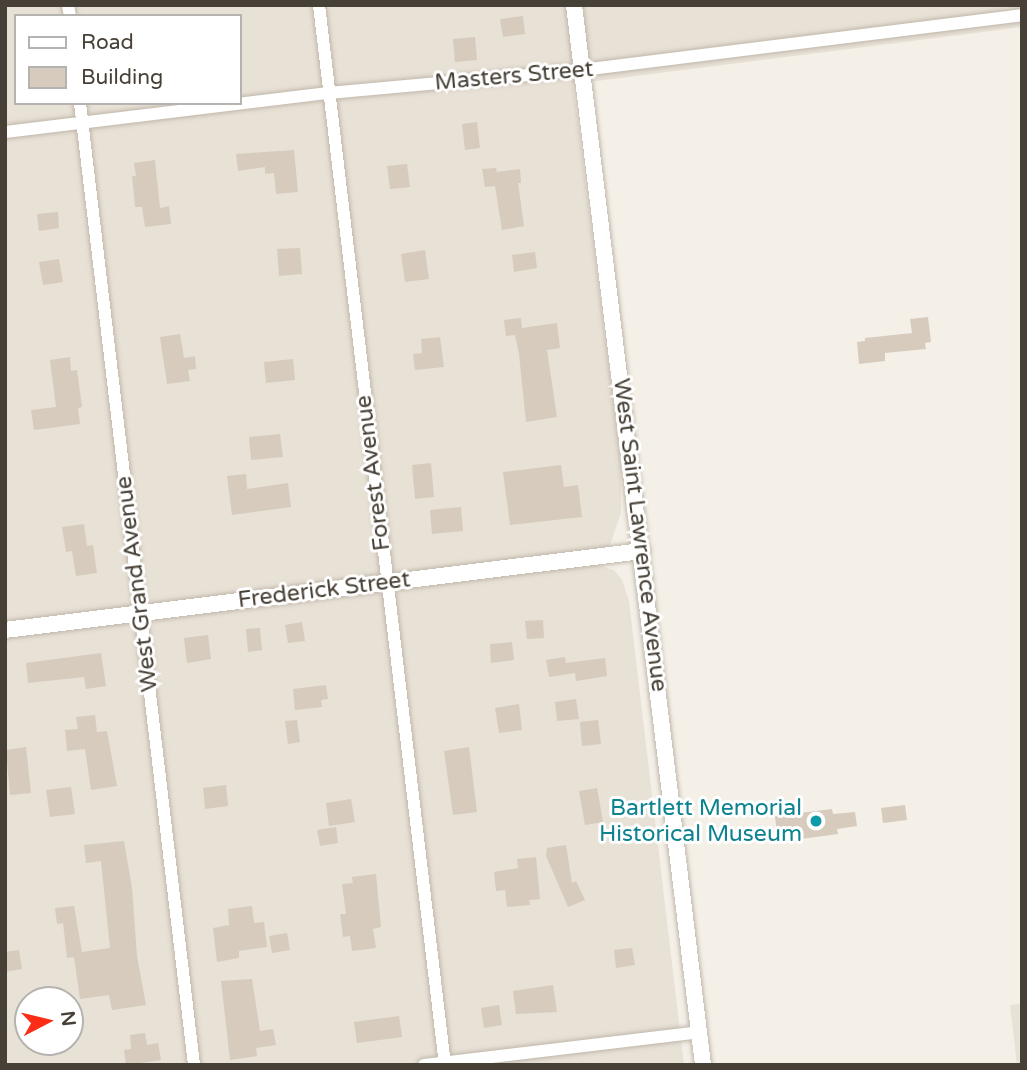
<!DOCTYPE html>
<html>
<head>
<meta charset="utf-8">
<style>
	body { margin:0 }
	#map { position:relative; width:1027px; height:1070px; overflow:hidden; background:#f4f0e8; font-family:"Varela Round",sans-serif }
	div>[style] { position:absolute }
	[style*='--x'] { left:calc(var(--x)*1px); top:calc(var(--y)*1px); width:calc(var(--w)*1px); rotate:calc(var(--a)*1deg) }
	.residential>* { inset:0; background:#e8e1d6 }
	.building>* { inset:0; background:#d6cbbd }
	.roads { filter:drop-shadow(0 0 2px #c0b7aa) drop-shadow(0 0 2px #c0b7aa) }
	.minor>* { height:12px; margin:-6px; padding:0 6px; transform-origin:6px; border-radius:6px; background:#fff }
	.tertiary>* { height:16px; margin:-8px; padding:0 8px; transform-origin:8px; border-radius:8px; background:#fff }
	.dots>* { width:19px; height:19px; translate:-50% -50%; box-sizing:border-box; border:4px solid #fff; border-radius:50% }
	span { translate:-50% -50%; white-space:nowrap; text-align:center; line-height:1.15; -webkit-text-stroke:6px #fff; paint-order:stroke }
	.street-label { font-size:23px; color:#474036 }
	.culture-label { font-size:23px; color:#0d838f }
	.right { translate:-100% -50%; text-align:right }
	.frame { position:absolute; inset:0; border:7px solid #474036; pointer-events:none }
	.legend { position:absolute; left:14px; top:14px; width:228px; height:91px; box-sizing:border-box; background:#fff; border:2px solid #b5b3af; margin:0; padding:9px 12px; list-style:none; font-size:21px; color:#474036 }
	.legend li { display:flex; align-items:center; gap:14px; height:35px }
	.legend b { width:35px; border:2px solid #b5b3af }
	.north { position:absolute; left:14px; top:986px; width:70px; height:70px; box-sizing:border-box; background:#fff; border:2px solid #b5b3af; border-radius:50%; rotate:83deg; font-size:19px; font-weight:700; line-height:28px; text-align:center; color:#474036 }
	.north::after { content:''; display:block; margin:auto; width:24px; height:32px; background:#fc2d16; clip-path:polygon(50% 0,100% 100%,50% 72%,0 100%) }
</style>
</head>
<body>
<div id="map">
	<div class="residential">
		<div style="clip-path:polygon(evenodd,5px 5px,1022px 5px,1022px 27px,573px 84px,621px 465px,621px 513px,610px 545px,590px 563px,614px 570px,622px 580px,629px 601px,684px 1065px,5px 1065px,5px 5px,16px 16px,240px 16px,240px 103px,16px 103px,16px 16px,5px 5px,28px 1000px,70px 1000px,70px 1042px,28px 1042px,28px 1000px)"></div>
		<div style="clip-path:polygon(1022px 1004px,1022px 1065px,1017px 1065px,1010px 1005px)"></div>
	</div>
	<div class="building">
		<div style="clip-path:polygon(523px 16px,525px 34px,503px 37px,500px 19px)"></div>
		<div style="clip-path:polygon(475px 37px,477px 60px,455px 62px,453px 39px)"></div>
		<div style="clip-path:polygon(477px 122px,480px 148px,465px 150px,462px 124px)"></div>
		<div style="clip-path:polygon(294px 150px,298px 192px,276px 194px,274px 173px,265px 174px,265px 167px,238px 171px,236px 154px)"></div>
		<div style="clip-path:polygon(155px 160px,160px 208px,169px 206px,171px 224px,145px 227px,142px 207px,135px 207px,132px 176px,136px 176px,134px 163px)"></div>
		<div style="clip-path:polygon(407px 164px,410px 187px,390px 189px,387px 166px)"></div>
		<div style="clip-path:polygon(496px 168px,497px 172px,520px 169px,521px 183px,518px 183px,524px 226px,502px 230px,495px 186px,485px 187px,482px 169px)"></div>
		<div style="clip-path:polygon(58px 212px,59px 228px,39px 231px,37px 214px)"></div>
		<div style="clip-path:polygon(300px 248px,302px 274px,279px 276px,277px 249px)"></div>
		<div style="clip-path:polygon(425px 250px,429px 279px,405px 282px,401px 254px)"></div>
		<div style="clip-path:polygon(535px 252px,537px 268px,514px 272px,512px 255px)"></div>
		<div style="clip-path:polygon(59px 259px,63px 282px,43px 285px,39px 262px)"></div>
		<div style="clip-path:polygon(928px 317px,931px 342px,925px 343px,926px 349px,885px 353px,885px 361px,859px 364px,857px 342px,865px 341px,865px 338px,912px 333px,910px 319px)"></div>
		<div style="clip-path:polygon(521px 318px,522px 328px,557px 323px,560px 348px,547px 350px,557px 417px,526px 422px,519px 354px,515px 335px,506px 336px,504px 320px)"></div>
		<div style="clip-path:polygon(180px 334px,184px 358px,195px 356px,196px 369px,188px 370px,190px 381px,167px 384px,160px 337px)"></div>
		<div style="clip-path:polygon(440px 337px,444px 367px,415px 370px,413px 354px,422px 353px,421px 339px)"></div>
		<div style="clip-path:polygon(70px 357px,71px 371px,77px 370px,82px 407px,78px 408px,80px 424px,34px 430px,31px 410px,56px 407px,50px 360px)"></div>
		<div style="clip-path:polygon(293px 359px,295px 380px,266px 383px,264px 362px)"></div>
		<div style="clip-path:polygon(280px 434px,283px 457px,251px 460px,249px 437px)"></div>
		<div style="clip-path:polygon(431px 463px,434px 497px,415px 499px,412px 465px)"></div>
		<div style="clip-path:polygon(561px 465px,564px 487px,578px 485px,582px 517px,510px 525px,503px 472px)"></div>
		<div style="clip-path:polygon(246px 474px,247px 489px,288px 483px,291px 507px,232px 515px,227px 476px)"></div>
		<div style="clip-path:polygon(461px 507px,463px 531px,432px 534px,430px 510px)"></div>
		<div style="clip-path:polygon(84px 524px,87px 546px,93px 545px,97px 573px,76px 576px,72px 551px,66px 552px,62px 527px)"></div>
		<div style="clip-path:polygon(543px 620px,544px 638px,527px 639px,525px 621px)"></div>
		<div style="clip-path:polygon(302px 622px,305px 641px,288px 643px,285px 625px)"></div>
		<div style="clip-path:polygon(260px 628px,262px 650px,248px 652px,246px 629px)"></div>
		<div style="clip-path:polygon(208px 635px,211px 659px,187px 663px,184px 638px)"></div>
		<div style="clip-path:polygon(512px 642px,514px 660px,491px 663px,490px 644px)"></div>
		<div style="clip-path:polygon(101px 653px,106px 686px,86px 689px,84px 677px,28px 683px,26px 663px)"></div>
		<div style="clip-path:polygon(565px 657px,566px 663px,605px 658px,607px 676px,576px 681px,575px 673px,549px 677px,546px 660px)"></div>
		<div style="clip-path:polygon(326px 685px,328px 699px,321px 700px,322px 707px,295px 710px,293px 689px)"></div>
		<div style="clip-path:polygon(576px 699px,579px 719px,557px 721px,555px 702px)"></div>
		<div style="clip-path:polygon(519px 704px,522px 730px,499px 733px,495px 708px)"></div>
		<div style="clip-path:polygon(95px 715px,97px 732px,107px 731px,117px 786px,91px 790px,85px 749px,67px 751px,65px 730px,78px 729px,76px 717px)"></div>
		<div style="clip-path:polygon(297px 720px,300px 742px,288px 744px,285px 721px)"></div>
		<div style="clip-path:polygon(598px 720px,601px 744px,582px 746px,580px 722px)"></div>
		<div style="clip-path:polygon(26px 747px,31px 793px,10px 795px,6px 750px)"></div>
		<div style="clip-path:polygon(469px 747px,477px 812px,453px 815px,444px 751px)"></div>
		<div style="clip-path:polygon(226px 785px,228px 806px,205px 809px,203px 788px)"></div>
		<div style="clip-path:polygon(71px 787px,75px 814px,50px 817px,46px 790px)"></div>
		<div style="clip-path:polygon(597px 788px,603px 822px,585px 825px,579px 791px)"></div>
		<div style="clip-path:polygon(351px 799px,355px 822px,329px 826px,326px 803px)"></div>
		<div style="clip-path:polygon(905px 805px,907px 820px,883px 823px,881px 808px)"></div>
		<div style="clip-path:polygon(832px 809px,833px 814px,855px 812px,857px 826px,837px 829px,838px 834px,778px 842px,775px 816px)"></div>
		<div style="clip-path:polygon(336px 827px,338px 843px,320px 846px,317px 830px)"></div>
		<div style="clip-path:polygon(124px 841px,132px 888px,137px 956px,146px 1005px,112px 1010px,109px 995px,80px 999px,74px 957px,67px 958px,63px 923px,57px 924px,55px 908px,74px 906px,82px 952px,110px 948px,101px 861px,86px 863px,84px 845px)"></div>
		<div style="clip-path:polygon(566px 845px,572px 883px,576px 881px,585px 900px,568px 907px,546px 856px,547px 848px)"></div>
		<div style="clip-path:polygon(536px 857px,540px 899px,529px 900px,530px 905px,507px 907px,505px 890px,496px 891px,494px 872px,518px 868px,517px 859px)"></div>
		<div style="clip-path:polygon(376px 874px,381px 927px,373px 929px,376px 948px,352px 951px,350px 936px,343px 937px,340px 914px,346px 914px,342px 884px,353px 883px,352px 877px)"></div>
		<div style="clip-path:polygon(252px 906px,254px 923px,264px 922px,267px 947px,239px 951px,239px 958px,217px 962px,213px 928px,229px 925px,228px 909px)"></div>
		<div style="clip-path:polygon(287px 933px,290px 950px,272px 953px,269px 936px)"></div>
		<div style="clip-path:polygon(632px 948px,635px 965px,616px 968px,614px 950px)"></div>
		<div style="clip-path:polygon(19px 950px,22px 969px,5px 972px,5px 952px)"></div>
		<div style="clip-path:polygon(252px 979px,260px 1031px,273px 1029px,276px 1045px,256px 1048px,257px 1056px,230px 1060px,221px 981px)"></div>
		<div style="clip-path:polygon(553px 985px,557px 1012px,516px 1014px,513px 991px)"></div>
		<div style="clip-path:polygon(499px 1005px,502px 1025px,484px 1028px,481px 1008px)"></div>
		<div style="clip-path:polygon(399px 1016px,402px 1037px,357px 1043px,354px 1022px)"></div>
		<div style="clip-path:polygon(145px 1033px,147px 1045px,158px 1043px,161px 1060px,126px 1065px,124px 1050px,131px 1049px,130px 1035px)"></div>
	</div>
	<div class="roads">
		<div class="minor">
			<div style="--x:68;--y:5;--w:11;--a:80"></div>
			<div style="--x:319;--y:5;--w:1067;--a:83.22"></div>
			<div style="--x:80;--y:103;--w:969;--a:83.24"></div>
			<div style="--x:5;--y:132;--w:326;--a:-6.9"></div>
			<div style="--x:329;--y:93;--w:254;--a:-5.2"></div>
			<div style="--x:582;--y:70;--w:443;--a:-7.1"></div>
			<div style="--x:424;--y:1065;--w:277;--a:-6.8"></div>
		</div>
		<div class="tertiary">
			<div style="--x:574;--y:5;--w:1068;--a:83.06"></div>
			<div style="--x:5;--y:630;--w:642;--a:-7.07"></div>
		</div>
	</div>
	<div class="dots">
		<div style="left:816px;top:821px;background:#0f9aa8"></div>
	</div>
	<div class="street-label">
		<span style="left:514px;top:76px;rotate:-5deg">Masters Street</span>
		<span style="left:373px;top:473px;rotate:-97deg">Forest Avenue</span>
		<span style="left:640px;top:535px;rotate:83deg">West Saint Lawrence Avenue</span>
		<span style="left:137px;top:584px;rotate:-97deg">West Grand Avenue</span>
		<span style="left:324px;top:590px;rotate:-7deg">Frederick Street</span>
	</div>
	<div class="culture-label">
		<span class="right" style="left:802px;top:821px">Bartlett Memorial<br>Historical Museum</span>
	</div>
	<div class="frame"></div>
	<ul class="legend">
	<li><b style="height:9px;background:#fff"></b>Road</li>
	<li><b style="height:19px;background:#d6cbbd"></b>Building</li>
	</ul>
	<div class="north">N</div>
</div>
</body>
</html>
